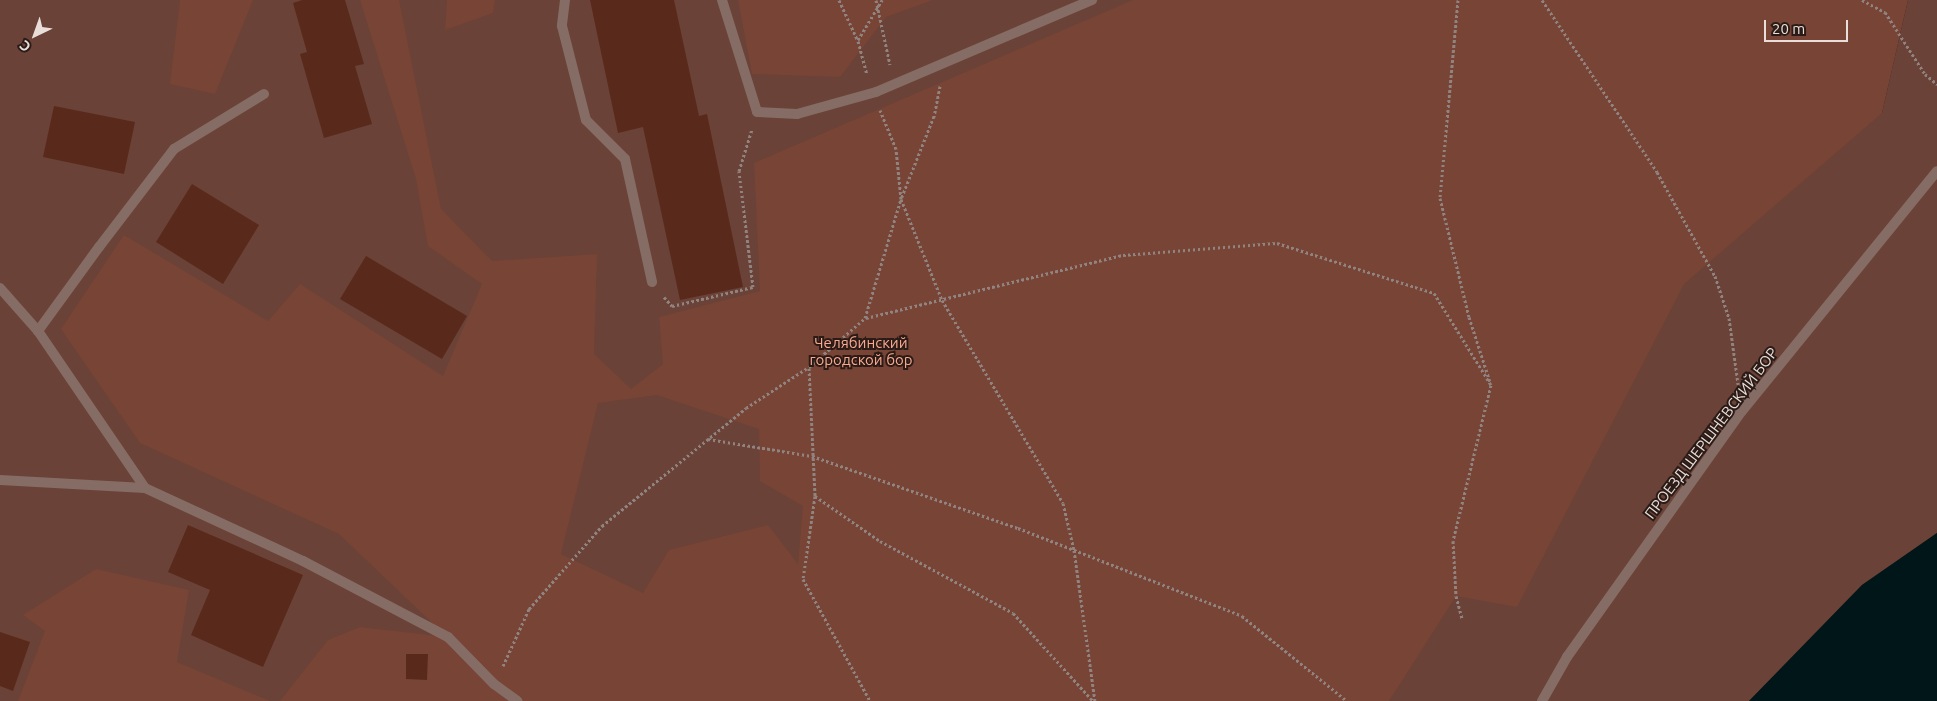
<!DOCTYPE html>
<html>
<head>
<meta charset="utf-8">
<style>
	body { margin:0 }
	#map { position:relative; width:1937px; height:701px; overflow:hidden; background:#352520; font-family:Ubuntu,sans-serif }
	div>[style] { position:absolute }
	[style*='--x'] { left:calc(var(--x)*1px); top:calc(var(--y)*1px); width:calc(var(--w)*1px); rotate:calc(var(--a)*1deg) }
	.green>* { inset:0; background:#6a4237 }
	.forest>* { inset:0; background:#774436 }
	.water>* { inset:0; background:#011618 }
	.building>* { inset:0; background:#592a1c }
	.path>* { height:3px; margin-top:-1.5px; transform-origin:0; background:repeating-linear-gradient(90deg,#91837f 0 2.5px,transparent 0 5px) }
	.service>* { height:10px; margin:-5px; padding:0 5px; transform-origin:5px; border-radius:5px; background:#856c65 }
	.minor>* { height:10px; margin:-5px; padding:0 5px; transform-origin:5px; border-radius:5px; background:#856c65 }
	span { translate:-50% -50%; white-space:nowrap; text-align:center; line-height:1.15; -webkit-text-stroke:4px #2b1b16; paint-order:stroke }
	.park-label { font-size:15px; color:#faa890 }
	.street-label { font-size:15px; color:#e9deda }
	.north { position:absolute; left:10px; top:10px; width:50px; height:50px; -webkit-text-stroke:4px #2b1b16; paint-order:stroke; rotate:222deg; font-size:14px; font-weight:700; line-height:20px; text-align:center; color:#e9deda }
	.north::after { content:''; display:block; margin:auto; width:18px; height:22px; background:#e9deda; clip-path:polygon(50% 0,100% 100%,50% 72%,0 100%) }
	.scale { position:absolute; left:1764px; top:20px; width:84px; height:22px; box-sizing:border-box; border:2px solid #e9deda; border-top:0; padding-left:6px; font-size:15px; line-height:18px; white-space:nowrap; color:#e9deda; -webkit-text-stroke:4px #2b1b16; paint-order:stroke }
</style>
</head>
<body>
<div id="map">
	<div class="green">
		<div style="clip-path:polygon(0 0,1529px 0,1882px 113px,1908px 0,1937px 0,1937px 533px,1862px 585px,1749px 701px,0 701px)"></div>
	</div>
	<div class="forest">
		<div style="clip-path:polygon(180px 0,253px 0,215px 94px,170px 84px)"></div>
		<div style="clip-path:polygon(evenodd,360px 0,399px 0,441px 209px,492px 261px,597px 254px,594px 354px,631px 389px,663px 364px,659px 317px,760px 291px,754px 163px,1133px 0,1908px 0,1882px 113px,1684px 284px,1517px 607px,1456px 596px,1389px 701px,280px 701px,328px 640px,360px 627px,447px 637px,339px 534px,140px 443px,61px 329px,124px 235px,268px 321px,300px 284px,443px 376px,482px 284px,428px 246px,416px 179px,360px 0,657px 395px,759px 429px,760px 481px,803px 506px,798px 564px,768px 525px,669px 550px,643px 593px,561px 554px,598px 403px,657px 395px)"></div>
		<div style="clip-path:polygon(447px 0,495px 0,493px 13px,445px 30px)"></div>
		<div style="clip-path:polygon(738px 0,933px 0,886px 17px,840px 77px,752px 74px)"></div>
		<div style="clip-path:polygon(96px 569px,189px 590px,177px 662px,270px 701px,18px 701px,45px 631px,23px 615px)"></div>
	</div>
	<div class="water">
		<div style="clip-path:polygon(1937px 533px,1937px 701px,1749px 701px,1862px 585px)"></div>
	</div>
	<div class="building">
		<div style="clip-path:polygon(302px 0,345px 0,364px 64px,355px 66px,372px 124px,324px 138px,300px 54px,307px 52px,293px 3px)"></div>
		<div style="clip-path:polygon(590px 0,674px 0,699px 116px,707px 114px,743px 287px,680px 300px,643px 127px,618px 133px)"></div>
		<div style="clip-path:polygon(54px 106px,135px 122px,124px 174px,43px 157px)"></div>
		<div style="clip-path:polygon(192px 184px,259px 225px,223px 284px,156px 242px)"></div>
		<div style="clip-path:polygon(366px 256px,467px 316px,442px 359px,340px 299px)"></div>
		<div style="clip-path:polygon(188px 525px,303px 575px,263px 667px,191px 635px,210px 590px,168px 572px)"></div>
		<div style="clip-path:polygon(0 632px,30px 642px,13px 691px,0 686px)"></div>
		<div style="clip-path:polygon(406px 654px,428px 654px,427px 680px,406px 679px)"></div>
	</div>
	<div class="path">
		<div style="--x:839;--y:0;--w:45;--a:65.1"></div>
		<div style="--x:858;--y:41;--w:34;--a:75"></div>
		<div style="--x:876;--y:0;--w:66;--a:77.8"></div>
		<div style="--x:1458;--y:0;--w:199;--a:95.2"></div>
		<div style="--x:1440;--y:198;--w:122;--a:76.3"></div>
		<div style="--x:1469;--y:317;--w:71;--a:72.1"></div>
		<div style="--x:1491;--y:385;--w:161;--a:103.7"></div>
		<div style="--x:1453;--y:541;--w:55;--a:86.9"></div>
		<div style="--x:1456;--y:596;--w:23;--a:75"></div>
		<div style="--x:1542;--y:0;--w:207;--a:56.2"></div>
		<div style="--x:1657;--y:172;--w:119;--a:60.9"></div>
		<div style="--x:1715;--y:276;--w:44;--a:71.6"></div>
		<div style="--x:1729;--y:318;--w:67;--a:82.2"></div>
		<div style="--x:1862;--y:0;--w:26;--a:28"></div>
		<div style="--x:1885;--y:12;--w:74;--a:57.2"></div>
		<div style="--x:1925;--y:74;--w:16;--a:40"></div>
		<div style="--x:858;--y:40;--w:47;--a:-59"></div>
		<div style="--x:940;--y:86;--w:31;--a:101"></div>
		<div style="--x:934;--y:116;--w:89;--a:111.7"></div>
		<div style="--x:901;--y:199;--w:109;--a:67.9"></div>
		<div style="--x:942;--y:300;--w:236;--a:59.2"></div>
		<div style="--x:1063;--y:503;--w:48;--a:76.8"></div>
		<div style="--x:1074;--y:550;--w:152;--a:82.1"></div>
		<div style="--x:664;--y:297;--w:12;--a:48"></div>
		<div style="--x:672;--y:306;--w:83;--a:-13.2"></div>
		<div style="--x:753;--y:287;--w:117;--a:-96.9"></div>
		<div style="--x:739;--y:171;--w:44;--a:-72.8"></div>
		<div style="--x:866;--y:318;--w:265;--a:-13.8"></div>
		<div style="--x:1123;--y:255;--w:154;--a:-4.5"></div>
		<div style="--x:1277;--y:243;--w:165;--a:17.7"></div>
		<div style="--x:1434;--y:293;--w:108;--a:58.2"></div>
		<div style="--x:809;--y:368;--w:128;--a:87.3"></div>
		<div style="--x:815;--y:496;--w:84;--a:98.2"></div>
		<div style="--x:803;--y:579;--w:139;--a:61.2"></div>
		<div style="--x:708;--y:439;--w:105;--a:9.3"></div>
		<div style="--x:812;--y:456;--w:218;--a:19.3"></div>
		<div style="--x:1018;--y:528;--w:241;--a:21.4"></div>
		<div style="--x:1242;--y:616;--w:135;--a:39"></div>
		<div style="--x:815;--y:496;--w:79;--a:34.7"></div>
		<div style="--x:880;--y:541;--w:151;--a:28.4"></div>
		<div style="--x:1013;--y:613;--w:119;--a:47.7"></div>
		<div style="--x:503;--y:666;--w:63;--a:-65.5"></div>
		<div style="--x:529;--y:609;--w:111;--a:-48.7"></div>
		<div style="--x:602;--y:526;--w:186;--a:-39.3"></div>
		<div style="--x:746;--y:408;--w:75;--a:-33.1"></div>
		<div style="--x:809;--y:367;--w:74;--a:-41.2"></div>
		<div style="--x:865;--y:318;--w:124;--a:-73.2"></div>
		<div style="--x:901;--y:199;--w:50;--a:-95.7"></div>
		<div style="--x:896;--y:149;--w:42;--a:-112.3"></div>
	</div>
	<div class="service">
		<div style="--x:565;--y:0;--w:26;--a:97"></div>
		<div style="--x:562;--y:26;--w:97;--a:75.7"></div>
		<div style="--x:586;--y:120;--w:55;--a:45"></div>
		<div style="--x:625;--y:159;--w:126;--a:77.6"></div>
		<div style="--x:722;--y:0;--w:117;--a:72.6"></div>
		<div style="--x:757;--y:112;--w:40;--a:2.9"></div>
		<div style="--x:797;--y:114;--w:82;--a:-15.6"></div>
		<div style="--x:876;--y:92;--w:235;--a:-23.1"></div>
		<div style="--x:264;--y:94;--w:105;--a:148.6"></div>
		<div style="--x:174;--y:149;--w:123;--a:127.4"></div>
		<div style="--x:99;--y:247;--w:104;--a:126"></div>
		<div style="--x:38;--y:331;--w:190;--a:55.7"></div>
		<div style="--x:145;--y:488;--w:174;--a:24.8"></div>
		<div style="--x:303;--y:561;--w:164;--a:27.7"></div>
		<div style="--x:448;--y:637;--w:66;--a:45.6"></div>
		<div style="--x:494;--y:684;--w:29;--a:36"></div>
		<div style="--x:0;--y:288;--w:57;--a:48.5"></div>
		<div style="--x:0;--y:480;--w:145;--a:3.2"></div>
	</div>
	<div class="minor">
		<div style="--x:1542;--y:701;--w:51;--a:-60.4"></div>
		<div style="--x:1567;--y:657;--w:302;--a:-54.6"></div>
		<div style="--x:1742;--y:411;--w:309;--a:-50.9"></div>
	</div>
	<div class="park-label">
		<span style="left:861px;top:351px">Челябинский<br>городской бор</span>
	</div>
	<div class="street-label">
		<span style="left:1711px;top:433px;rotate:-53deg">ПРОЕЗД ШЕРШНЕВСКИЙ БОР</span>
	</div>
	<div class="north">С</div>
	<div class="scale">20 m</div>
</div>
</body>
</html>
